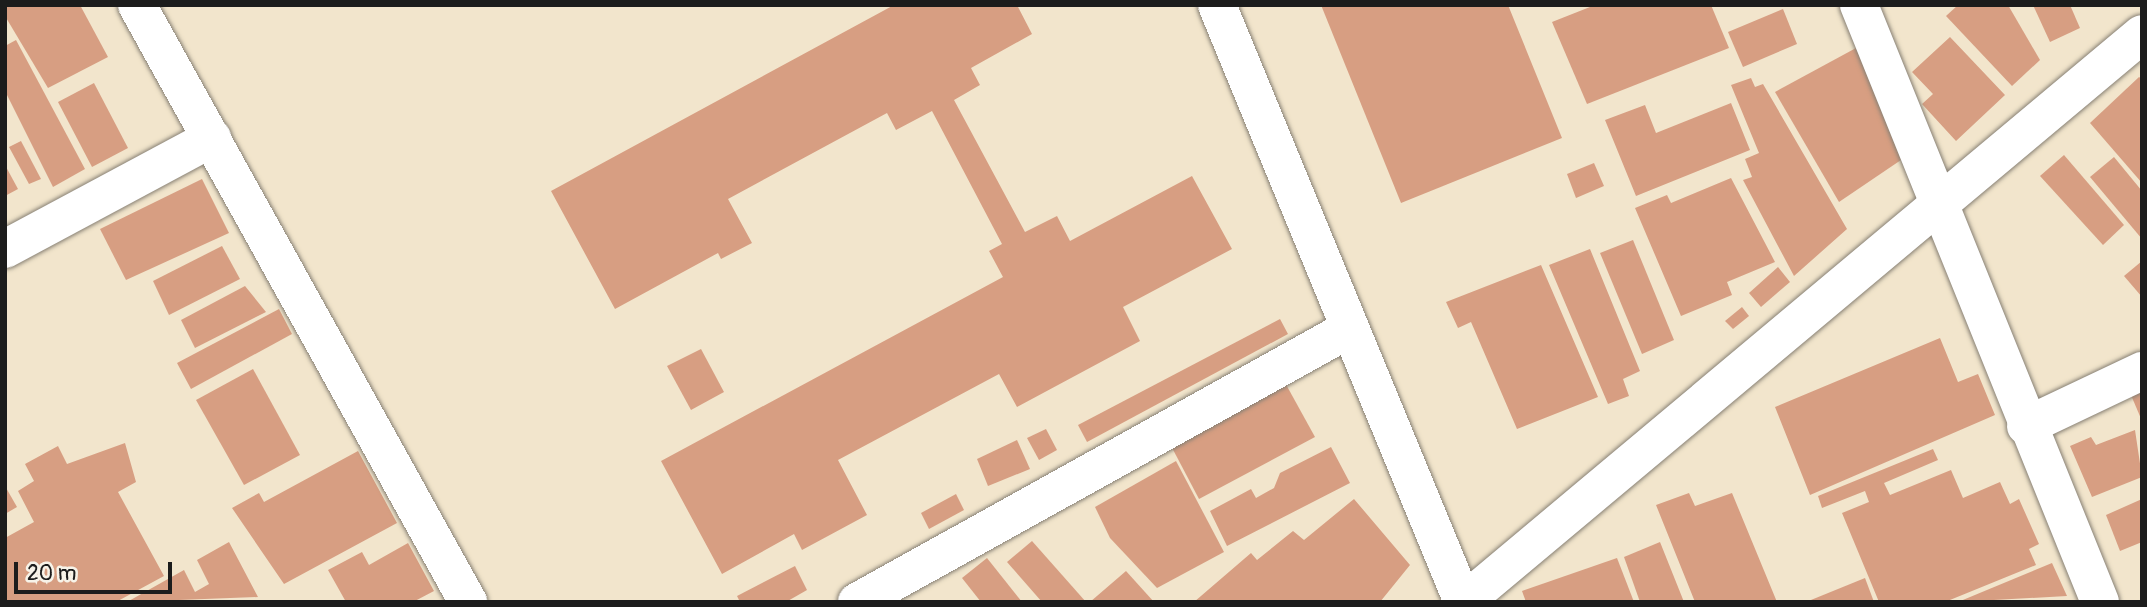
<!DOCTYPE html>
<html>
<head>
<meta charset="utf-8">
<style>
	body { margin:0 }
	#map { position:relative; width:2147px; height:607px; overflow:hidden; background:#f2e5cc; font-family:Pangolin,sans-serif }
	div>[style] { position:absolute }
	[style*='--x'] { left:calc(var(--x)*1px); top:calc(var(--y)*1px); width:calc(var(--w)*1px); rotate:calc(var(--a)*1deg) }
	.building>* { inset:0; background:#d79e82 }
	.roads { filter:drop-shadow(0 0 2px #878074) drop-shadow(0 0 2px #878074) }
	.minor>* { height:38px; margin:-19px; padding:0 19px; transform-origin:19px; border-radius:19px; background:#fff }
	.tertiary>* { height:38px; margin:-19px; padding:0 19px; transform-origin:19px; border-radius:19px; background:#fff }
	span { translate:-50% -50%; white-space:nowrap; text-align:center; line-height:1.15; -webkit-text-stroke:6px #f7f3e8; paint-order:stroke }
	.frame { position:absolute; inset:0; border:7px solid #1c1c1c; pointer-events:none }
	.scale { position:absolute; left:14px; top:562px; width:158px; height:32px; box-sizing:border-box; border:4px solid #1c1c1c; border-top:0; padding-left:9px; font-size:21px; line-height:24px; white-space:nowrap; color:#1c1c1c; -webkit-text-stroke:5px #f7f3e8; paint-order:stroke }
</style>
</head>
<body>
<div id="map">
	<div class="building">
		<div style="clip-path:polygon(5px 5px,80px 5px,108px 57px,48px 88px,5px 16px)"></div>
		<div style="clip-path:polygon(894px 5px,1017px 5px,1032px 34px,971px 68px,980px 85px,954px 100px,1025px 232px,1057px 216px,1070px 241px,1192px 176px,1232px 249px,1123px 307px,1140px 341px,1017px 407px,999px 374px,838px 460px,867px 515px,802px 550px,794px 534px,722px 574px,661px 461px,1003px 277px,989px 251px,1002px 244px,932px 111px,896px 130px,887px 113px,728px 199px,752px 243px,721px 259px,718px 253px,615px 309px,551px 191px)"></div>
		<div style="clip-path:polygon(1321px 5px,1508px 5px,1562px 138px,1401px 203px)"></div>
		<div style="clip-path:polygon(1595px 5px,1711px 5px,1729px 48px,1587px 104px,1552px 22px)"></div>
		<div style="clip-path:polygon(1958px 5px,2008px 5px,2040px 60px,2012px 86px,1946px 16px)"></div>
		<div style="clip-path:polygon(2033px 5px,2070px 5px,2080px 28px,2050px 42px)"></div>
		<div style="clip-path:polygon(1783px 9px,1797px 44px,1743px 67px,1728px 32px)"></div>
		<div style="clip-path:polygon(1950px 37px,2005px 95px,1956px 141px,1922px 104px,1933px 94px,1912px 72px)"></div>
		<div style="clip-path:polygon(16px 40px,85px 169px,53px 187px,5px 91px,5px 46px)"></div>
		<div style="clip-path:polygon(1856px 48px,1901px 160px,1839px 202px,1775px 92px)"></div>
		<div style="clip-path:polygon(2139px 77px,2142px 79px,2142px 183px,2090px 123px)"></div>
		<div style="clip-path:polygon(1751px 78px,1755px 87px,1763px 84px,1847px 229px,1794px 276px,1743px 180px,1752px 177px,1745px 159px,1759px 153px,1731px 85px)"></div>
		<div style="clip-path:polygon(94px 83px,128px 148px,92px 167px,58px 102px)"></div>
		<div style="clip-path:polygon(1731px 103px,1750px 150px,1636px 196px,1605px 120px,1645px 105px,1656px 133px)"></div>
		<div style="clip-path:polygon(21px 141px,41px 179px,29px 184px,9px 147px)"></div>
		<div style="clip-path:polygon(2064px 155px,2124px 225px,2103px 245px,2040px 176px)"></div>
		<div style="clip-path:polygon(2114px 157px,2142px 191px,2142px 239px,2090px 177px)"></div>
		<div style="clip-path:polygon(1594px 163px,1604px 186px,1576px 198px,1567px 174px)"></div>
		<div style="clip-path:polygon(5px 165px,18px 189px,5px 196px)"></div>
		<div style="clip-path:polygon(1731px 178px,1775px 262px,1727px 282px,1732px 295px,1681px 316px,1635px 208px,1667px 195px,1671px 203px)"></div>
		<div style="clip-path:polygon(202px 179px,229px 233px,126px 280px,100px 229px)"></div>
		<div style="clip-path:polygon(1633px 240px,1674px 340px,1642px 354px,1600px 253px)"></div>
		<div style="clip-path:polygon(222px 246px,240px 279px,169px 315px,153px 281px)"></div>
		<div style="clip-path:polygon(1590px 249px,1640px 371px,1623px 379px,1629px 396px,1608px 404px,1549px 265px)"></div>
		<div style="clip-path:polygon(2142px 261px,2142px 297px,2124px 276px)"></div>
		<div style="clip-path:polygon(1541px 265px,1598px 397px,1517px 429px,1471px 322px,1458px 328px,1446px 302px)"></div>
		<div style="clip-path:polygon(1778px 267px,1790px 282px,1761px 307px,1749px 293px)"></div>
		<div style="clip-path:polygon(245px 286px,266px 312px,195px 348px,181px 320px)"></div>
		<div style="clip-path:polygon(1742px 307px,1749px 316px,1733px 329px,1725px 321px)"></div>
		<div style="clip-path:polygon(279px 309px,292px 334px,191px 389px,177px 363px)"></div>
		<div style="clip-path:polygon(1280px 319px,1288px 334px,1087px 442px,1078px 425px)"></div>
		<div style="clip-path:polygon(1940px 338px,1958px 382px,1978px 374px,1995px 415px,1810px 495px,1775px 407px)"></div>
		<div style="clip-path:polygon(701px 349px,724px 392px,691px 410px,667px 366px)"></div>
		<div style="clip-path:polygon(253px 369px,300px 455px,244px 485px,196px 400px)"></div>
		<div style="clip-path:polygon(1283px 379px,1315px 437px,1199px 499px,1169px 442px)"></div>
		<div style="clip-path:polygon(2142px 381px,2142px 421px,2128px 388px)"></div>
		<div style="clip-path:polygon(1046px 429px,1057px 450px,1039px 460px,1027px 438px)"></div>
		<div style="clip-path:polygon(2135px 430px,2142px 477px,2092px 497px,2070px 446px,2091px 437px,2096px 445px)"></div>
		<div style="clip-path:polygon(1017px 440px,1030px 469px,988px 486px,977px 459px)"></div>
		<div style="clip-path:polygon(125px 443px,136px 482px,118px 492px,164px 576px,116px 602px,5px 602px,5px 538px,34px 522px,18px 491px,34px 481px,25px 464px,58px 446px,67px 464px)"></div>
		<div style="clip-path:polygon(1331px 447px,1350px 483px,1227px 546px,1210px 511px,1251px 489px,1256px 498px,1274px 488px,1280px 473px)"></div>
		<div style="clip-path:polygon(1933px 449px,1938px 460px,1884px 483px,1890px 495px,1951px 470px,1963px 498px,2000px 482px,2010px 504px,2019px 499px,2039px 544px,2029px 549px,2036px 565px,1945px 602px,1879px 602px,1842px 513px,1869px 502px,1865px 491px,1822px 508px,1818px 496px)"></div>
		<div style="clip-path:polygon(358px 451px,397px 523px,284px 584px,232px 508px,259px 493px,264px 502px)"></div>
		<div style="clip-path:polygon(1176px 461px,1224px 552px,1157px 588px,1110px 538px,1095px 507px)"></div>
		<div style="clip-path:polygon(5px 486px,17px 507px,5px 514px)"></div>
		<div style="clip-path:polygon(1689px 493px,1695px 506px,1732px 493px,1777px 602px,1695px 602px,1656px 505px)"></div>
		<div style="clip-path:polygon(956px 494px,964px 510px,929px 529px,921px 513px)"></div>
		<div style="clip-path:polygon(1354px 499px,1410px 565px,1380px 602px,1194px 602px,1251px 553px,1257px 560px,1293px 531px,1304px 540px)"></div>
		<div style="clip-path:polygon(2142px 499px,2142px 542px,2120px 551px,2106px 515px)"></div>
		<div style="clip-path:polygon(1032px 541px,1086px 602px,1042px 602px,1007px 562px)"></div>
		<div style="clip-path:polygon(229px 542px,258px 597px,127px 602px,184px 570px,195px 592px,209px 584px,197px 560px)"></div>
		<div style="clip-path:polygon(1660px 542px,1684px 602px,1640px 602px,1624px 557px)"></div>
		<div style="clip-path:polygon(408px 543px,434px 591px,413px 602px,346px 602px,328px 570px,362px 552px,369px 565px)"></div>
		<div style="clip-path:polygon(987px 558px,1022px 602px,981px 602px,962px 578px)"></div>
		<div style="clip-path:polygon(1617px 558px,1634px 602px,1526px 602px,1522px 591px)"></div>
		<div style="clip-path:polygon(2052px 563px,2067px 596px,1958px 602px)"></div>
		<div style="clip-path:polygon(795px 566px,807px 590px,786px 602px,740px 602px,737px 596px)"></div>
		<div style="clip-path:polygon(1126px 571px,1154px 602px,1090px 602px)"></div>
		<div style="clip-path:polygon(1865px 578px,1874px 602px,1806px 602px)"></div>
	</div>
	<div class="roads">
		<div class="minor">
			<div style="--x:137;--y:5;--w:683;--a:60.99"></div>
			<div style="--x:1217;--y:5;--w:646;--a:67.61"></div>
			<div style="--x:1859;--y:5;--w:644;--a:68.02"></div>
			<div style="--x:5;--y:249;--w:235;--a:-28.2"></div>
			<div style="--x:2026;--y:426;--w:128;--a:-25.4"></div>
			<div style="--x:857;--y:602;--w:563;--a:-29.02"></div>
		</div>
		<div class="tertiary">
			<div style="--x:1464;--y:602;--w:884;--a:-39.95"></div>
		</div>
	</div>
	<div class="frame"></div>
	<div class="scale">20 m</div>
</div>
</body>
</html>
